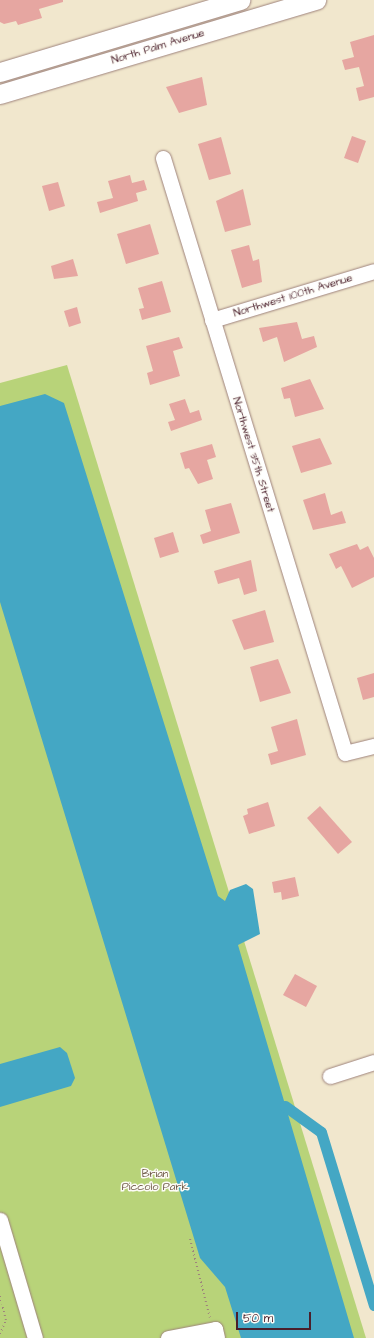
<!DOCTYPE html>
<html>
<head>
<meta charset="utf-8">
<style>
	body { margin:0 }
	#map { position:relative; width:374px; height:1338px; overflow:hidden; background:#f1e7cd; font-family:"Architects Daughter",sans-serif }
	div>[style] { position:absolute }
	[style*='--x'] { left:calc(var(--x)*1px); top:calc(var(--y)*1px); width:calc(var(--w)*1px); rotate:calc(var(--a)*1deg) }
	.green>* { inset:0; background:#b8d379 }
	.water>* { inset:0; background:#44a7c4 }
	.canal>* { height:11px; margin:-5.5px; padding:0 5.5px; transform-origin:5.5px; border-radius:5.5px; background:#44a7c4 }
	.building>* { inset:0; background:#e6a6a1 }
	.path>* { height:2px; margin-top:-1px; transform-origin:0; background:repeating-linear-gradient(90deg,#9e837c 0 1px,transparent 0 4px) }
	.roads { filter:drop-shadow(0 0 1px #9e837c) drop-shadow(0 0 1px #9e837c) }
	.minor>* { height:15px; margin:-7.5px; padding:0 7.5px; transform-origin:7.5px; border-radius:7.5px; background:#fff }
	.major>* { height:19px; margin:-9.5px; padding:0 9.5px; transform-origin:9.5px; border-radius:9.5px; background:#fff }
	span { translate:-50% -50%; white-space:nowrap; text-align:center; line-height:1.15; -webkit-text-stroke:3px #fdfcf7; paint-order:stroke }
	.street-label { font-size:11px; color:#4a1f2b }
	.park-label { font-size:11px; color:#6b5542 }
	.scale { position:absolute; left:236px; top:1312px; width:75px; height:18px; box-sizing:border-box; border:2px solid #4a1f2b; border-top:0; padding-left:5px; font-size:12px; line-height:14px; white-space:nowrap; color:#4a1f2b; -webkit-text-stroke:3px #fdfcf7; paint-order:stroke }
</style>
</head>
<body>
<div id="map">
	<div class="green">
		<div style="clip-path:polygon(67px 365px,366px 1338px,0 1338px,0 383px)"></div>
	</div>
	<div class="water">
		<div style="clip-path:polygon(45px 394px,64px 403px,218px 896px,225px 901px,230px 890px,246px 884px,253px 889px,260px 934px,238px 945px,354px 1338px,241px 1338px,225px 1287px,200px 1258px,0 602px,0 406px)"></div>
		<div style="clip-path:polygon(60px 1047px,67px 1053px,75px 1078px,71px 1086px,0 1107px,0 1064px)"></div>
	</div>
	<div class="canal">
		<div style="--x:285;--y:1106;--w:44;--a:35.8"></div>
		<div style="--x:321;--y:1132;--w:181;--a:73"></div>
	</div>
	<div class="building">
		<div style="clip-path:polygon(0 0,63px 0,63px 2px,39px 9px,42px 18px,18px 25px,16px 21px,4px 24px,0 22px)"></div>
		<div style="clip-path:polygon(374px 35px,374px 97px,359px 101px,356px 88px,364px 86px,359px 67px,345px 70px,342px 60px,354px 57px,350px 42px)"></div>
		<div style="clip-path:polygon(202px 77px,207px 105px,179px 113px,166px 87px)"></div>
		<div style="clip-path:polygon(352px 136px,366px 141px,358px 163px,344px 158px)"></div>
		<div style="clip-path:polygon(221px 137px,231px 174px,209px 180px,198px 144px)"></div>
		<div style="clip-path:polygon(130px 175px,132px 183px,144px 180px,147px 190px,136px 193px,138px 201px,100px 213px,97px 202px,113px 198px,108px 181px)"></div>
		<div style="clip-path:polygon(58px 182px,65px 206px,49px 211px,42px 186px)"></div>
		<div style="clip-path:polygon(243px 189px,251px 225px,225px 232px,216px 201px)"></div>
		<div style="clip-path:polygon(150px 224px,159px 254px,126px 264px,117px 234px)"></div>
		<div style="clip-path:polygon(249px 245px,253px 261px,259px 259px,262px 282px,242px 288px,231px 250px)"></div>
		<div style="clip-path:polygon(73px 259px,78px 276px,54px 279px,51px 266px)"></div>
		<div style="clip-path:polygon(162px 281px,171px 312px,142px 320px,139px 309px,144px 308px,138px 288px)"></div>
		<div style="clip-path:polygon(77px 307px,81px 323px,69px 327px,64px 311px)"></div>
		<div style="clip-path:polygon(297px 322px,302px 339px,314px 336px,317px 347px,284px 362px,277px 337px,263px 342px,259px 328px)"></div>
		<div style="clip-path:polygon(179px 337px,183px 348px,173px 351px,180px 376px,150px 385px,147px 373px,153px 371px,146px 346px)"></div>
		<div style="clip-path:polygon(310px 379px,324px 409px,295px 417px,290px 398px,284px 399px,281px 388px)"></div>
		<div style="clip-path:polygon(185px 399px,190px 413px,199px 410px,202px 420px,171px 431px,168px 422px,175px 420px,169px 404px)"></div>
		<div style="clip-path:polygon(320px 438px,332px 464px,301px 473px,292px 446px)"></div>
		<div style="clip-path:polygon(212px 444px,216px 457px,207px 460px,213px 479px,198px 484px,189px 468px,185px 469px,180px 453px)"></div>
		<div style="clip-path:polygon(325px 493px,331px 515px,342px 511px,346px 523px,313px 530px,303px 500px)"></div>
		<div style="clip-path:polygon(231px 503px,240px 533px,203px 544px,200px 535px,211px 531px,205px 510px)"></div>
		<div style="clip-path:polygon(173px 532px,179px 552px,160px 558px,154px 538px)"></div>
		<div style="clip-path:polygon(357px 544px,360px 550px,368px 546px,374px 558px,374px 577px,352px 588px,341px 566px,336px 569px,329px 554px)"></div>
		<div style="clip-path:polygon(251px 560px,257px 591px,244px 595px,239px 578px,218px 584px,214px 571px)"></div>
		<div style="clip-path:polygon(265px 610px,274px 642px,244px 650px,232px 620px)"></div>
		<div style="clip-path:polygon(278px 659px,291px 693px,260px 702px,250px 667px)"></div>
		<div style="clip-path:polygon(374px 673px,374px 697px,363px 700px,357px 678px)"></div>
		<div style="clip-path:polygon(297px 719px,306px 755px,271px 765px,268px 754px,278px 751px,271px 727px)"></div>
		<div style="clip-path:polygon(268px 802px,275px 826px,249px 834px,243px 816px,248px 814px,247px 809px)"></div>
		<div style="clip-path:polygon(320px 806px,352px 842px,338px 854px,307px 818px)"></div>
		<div style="clip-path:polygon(295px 877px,299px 896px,282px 900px,281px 892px,274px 893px,272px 882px)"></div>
		<div style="clip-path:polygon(295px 974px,317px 986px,306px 1007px,283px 995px)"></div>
	</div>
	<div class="path">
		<div style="--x:190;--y:1239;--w:81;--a:75.8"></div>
		<div style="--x:0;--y:1296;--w:8;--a:90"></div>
		<div style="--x:0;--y:1334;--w:15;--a:-67"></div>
		<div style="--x:6;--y:1320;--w:16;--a:-104"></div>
	</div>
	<div class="roads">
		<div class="minor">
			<div style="--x:163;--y:158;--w:622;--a:72.99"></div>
			<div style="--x:345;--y:753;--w:30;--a:-14"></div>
			<div style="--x:212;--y:320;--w:169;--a:-16.8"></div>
			<div style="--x:330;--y:1076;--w:46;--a:-17.7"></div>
			<div style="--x:0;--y:1220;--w:123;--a:73.5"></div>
			<div style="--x:168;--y:1338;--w:48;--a:-10.8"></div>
			<div style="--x:215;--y:1329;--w:9;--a:77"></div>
		</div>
		<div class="major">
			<div style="--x:0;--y:72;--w:251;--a:-16.7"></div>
			<div style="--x:0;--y:94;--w:330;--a:-16.6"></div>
		</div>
	</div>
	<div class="street-label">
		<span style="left:158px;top:47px;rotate:-17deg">North Palm Avenue</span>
		<span style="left:293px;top:296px;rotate:-17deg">Northwest 100th Avenue</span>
		<span style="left:253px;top:455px;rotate:73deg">Northwest 35th Street</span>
	</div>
	<div class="park-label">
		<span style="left:155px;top:1181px">Brian<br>Piccolo Park</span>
	</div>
	<div class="scale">50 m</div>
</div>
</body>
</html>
